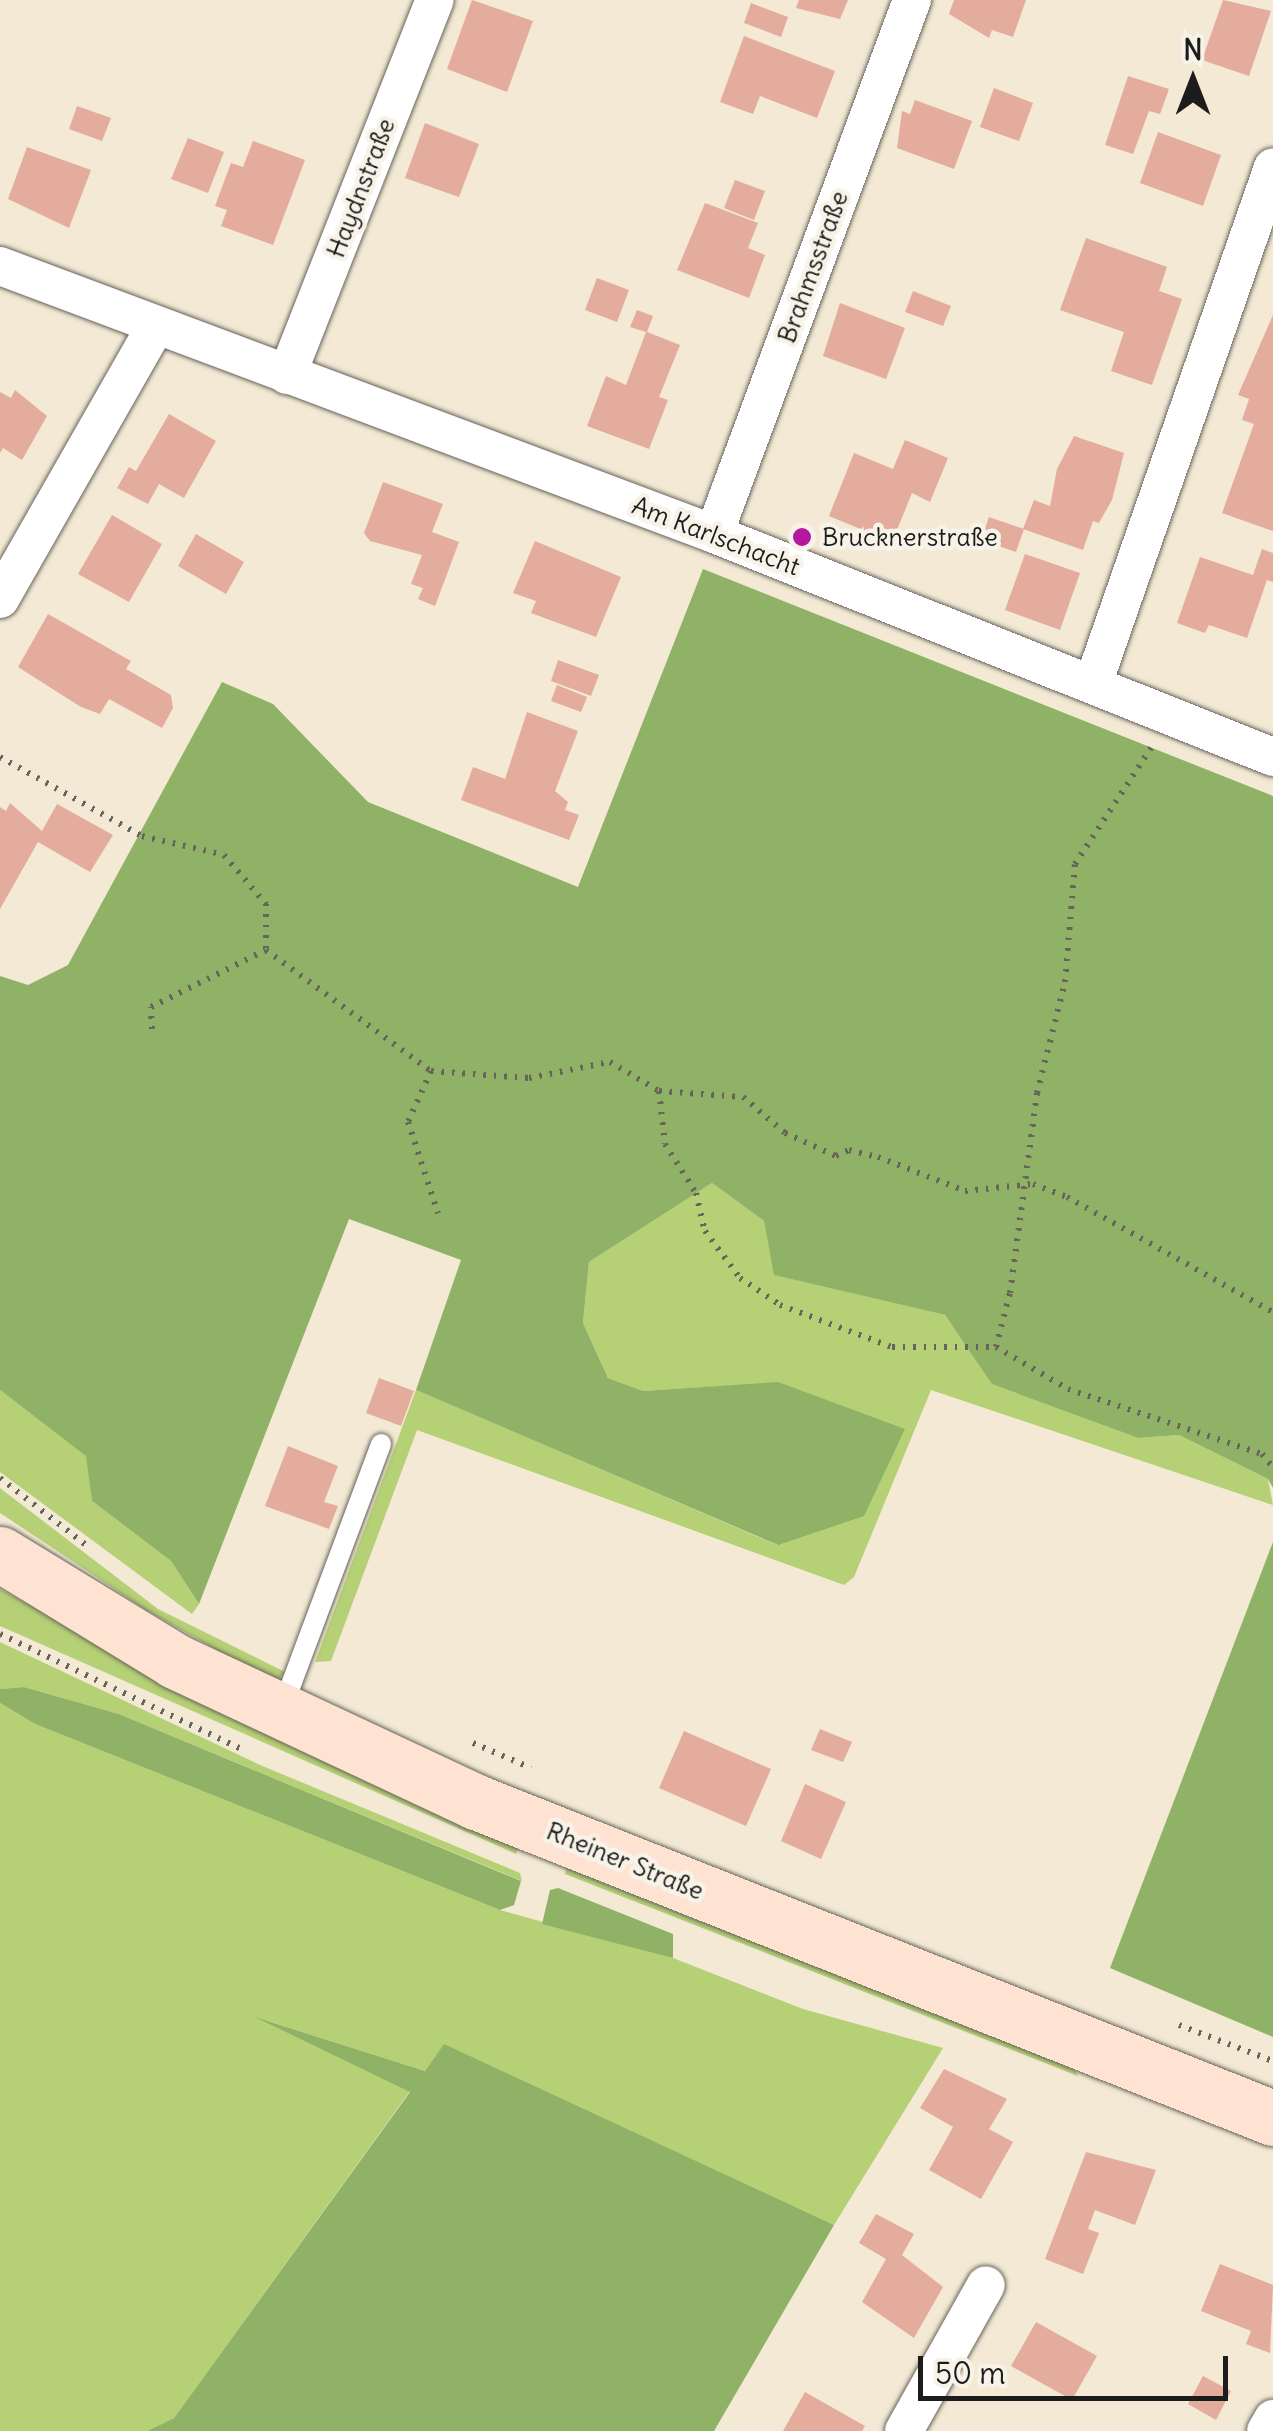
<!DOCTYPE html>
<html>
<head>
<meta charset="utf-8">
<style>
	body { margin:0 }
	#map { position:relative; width:1273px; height:2431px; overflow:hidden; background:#f3e9d4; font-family:Delius,sans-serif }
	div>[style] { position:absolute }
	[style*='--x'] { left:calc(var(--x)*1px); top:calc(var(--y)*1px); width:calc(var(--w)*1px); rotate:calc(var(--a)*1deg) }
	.green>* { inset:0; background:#b5d075 }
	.forest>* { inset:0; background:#90b266 }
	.building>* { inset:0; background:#e4ac9c }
	.path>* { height:6px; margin-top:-3px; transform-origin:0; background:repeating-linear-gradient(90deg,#67645c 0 2.5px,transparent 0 10.5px) }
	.roads { filter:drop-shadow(0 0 2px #67645c) drop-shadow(0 0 2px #67645c) }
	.lane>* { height:20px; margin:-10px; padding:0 10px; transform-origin:10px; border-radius:10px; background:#fff }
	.street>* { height:38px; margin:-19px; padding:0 19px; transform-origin:19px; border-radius:19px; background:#fff }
	.secondary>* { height:55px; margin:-27.5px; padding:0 27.5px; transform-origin:27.5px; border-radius:27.5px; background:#fee3d2 }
	.dots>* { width:28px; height:28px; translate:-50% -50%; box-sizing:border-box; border:5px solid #f7f3e8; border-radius:50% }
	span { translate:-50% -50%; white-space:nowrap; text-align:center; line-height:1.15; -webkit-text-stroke:9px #f7f3e8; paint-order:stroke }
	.street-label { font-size:25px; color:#1c1c1c }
	.poi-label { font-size:25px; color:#1c1c1c }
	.left { translate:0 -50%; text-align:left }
	.north { position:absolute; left:1143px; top:30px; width:100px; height:100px; -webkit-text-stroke:8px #f7f3e8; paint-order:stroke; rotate:0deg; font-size:28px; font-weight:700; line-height:40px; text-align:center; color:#1c1c1c }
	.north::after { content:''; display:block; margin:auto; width:35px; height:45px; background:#1c1c1c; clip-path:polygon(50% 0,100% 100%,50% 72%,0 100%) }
	.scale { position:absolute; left:918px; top:2356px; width:310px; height:45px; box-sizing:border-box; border:5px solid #1c1c1c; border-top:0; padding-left:12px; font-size:30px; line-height:35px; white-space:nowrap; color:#1c1c1c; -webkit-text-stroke:8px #f7f3e8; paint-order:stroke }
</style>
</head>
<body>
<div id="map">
	<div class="green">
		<div style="clip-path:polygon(712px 1183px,764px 1221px,775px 1275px,945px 1315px,993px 1384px,1138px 1438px,1179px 1435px,1268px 1479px,1273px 1505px,931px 1390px,854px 1577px,844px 1585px,417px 1430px,331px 1661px,315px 1662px,416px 1390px,777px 1545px,778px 1383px,643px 1391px,608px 1378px,583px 1323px,589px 1262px)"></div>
		<div style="clip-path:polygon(0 1390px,87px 1456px,92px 1501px,171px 1561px,199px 1604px,192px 1614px,0 1472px)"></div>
		<div style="clip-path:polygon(0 1488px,158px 1609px,285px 1672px,275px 1683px,146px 1610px,0 1513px)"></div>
		<div style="clip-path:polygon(0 1589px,264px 1731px,520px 1842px,516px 1854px,0 1626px)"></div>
		<div style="clip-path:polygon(0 1642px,260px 1765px,520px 1873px,522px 1881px,119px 1714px,24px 1687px,0 1689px)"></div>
		<div style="clip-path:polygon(0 1703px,35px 1724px,500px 1910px,673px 1958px,803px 2009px,943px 2048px,834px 2225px,444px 2045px,425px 2071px,265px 2020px,410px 2091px,174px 2418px,147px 2431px,0 2431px)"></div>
		<div style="clip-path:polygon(568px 1861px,1073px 2066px,1078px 2076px,565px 1874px)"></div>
	</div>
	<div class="forest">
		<div style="clip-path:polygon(703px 569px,1273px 796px,1273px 1488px,1268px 1479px,1179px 1435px,1138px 1438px,992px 1384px,945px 1315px,774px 1275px,764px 1221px,712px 1183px,589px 1262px,583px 1323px,608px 1378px,643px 1391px,778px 1382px,905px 1429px,864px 1516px,778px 1545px,416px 1390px,461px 1260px,349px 1219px,199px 1604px,171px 1561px,92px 1501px,86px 1456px,0 1390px,0 976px,28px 985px,68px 965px,222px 682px,273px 704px,368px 802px,578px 887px)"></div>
		<div style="clip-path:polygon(1273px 1542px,1273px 2037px,1110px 1968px)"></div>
		<div style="clip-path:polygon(24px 1687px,119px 1714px,521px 1881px,514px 1905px,500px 1910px,35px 1724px,0 1703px,0 1689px)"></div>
		<div style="clip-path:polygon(558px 1888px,673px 1934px,673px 1958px,542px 1924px,550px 1890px)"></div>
		<div style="clip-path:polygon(255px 2017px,425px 2071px,444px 2044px,834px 2225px,714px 2431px,147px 2431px,174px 2418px,410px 2092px)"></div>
	</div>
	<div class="building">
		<div style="clip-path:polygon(472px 0,533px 21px,507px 92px,447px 69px)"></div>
		<div style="clip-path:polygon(799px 0,848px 0,840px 19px,796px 8px)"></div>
		<div style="clip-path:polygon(954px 0,1026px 0,1013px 37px,992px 30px,989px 38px,949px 14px)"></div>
		<div style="clip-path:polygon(1223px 0,1271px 11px,1249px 76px,1202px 60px)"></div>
		<div style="clip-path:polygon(751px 3px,788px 17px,781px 37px,744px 23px)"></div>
		<div style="clip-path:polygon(744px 36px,835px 71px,817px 118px,760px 96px,753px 114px,720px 102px)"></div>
		<div style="clip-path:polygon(1128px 76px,1169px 89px,1160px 114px,1149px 111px,1133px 154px,1105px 145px)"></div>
		<div style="clip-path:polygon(994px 88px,1033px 103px,1019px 141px,980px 127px)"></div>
		<div style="clip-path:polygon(915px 100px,972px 121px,954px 169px,897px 148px,902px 111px,910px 114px)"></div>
		<div style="clip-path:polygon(77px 106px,111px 118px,102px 141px,69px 129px)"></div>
		<div style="clip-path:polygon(425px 123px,479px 144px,459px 197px,405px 178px)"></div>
		<div style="clip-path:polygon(1158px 132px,1221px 155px,1203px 206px,1140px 183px)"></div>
		<div style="clip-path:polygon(188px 138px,224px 152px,208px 193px,171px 179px)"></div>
		<div style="clip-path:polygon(253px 141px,305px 160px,273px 245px,221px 226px,227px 210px,215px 206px,231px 163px,243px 167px)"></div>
		<div style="clip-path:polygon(27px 147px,91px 170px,69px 228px,8px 199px)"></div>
		<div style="clip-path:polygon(735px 180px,765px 191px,754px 220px,724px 208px)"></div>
		<div style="clip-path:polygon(705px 203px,758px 223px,748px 248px,765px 255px,749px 298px,677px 270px)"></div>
		<div style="clip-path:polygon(1086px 238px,1167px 267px,1159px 291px,1182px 299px,1152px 385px,1111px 371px,1124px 332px,1060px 310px)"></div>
		<div style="clip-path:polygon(597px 278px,629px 290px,617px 322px,585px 310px)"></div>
		<div style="clip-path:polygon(913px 291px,951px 306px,943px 326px,905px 312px)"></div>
		<div style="clip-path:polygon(840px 303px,905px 328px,886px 379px,823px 356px)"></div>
		<div style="clip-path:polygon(637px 310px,653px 316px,647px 332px,680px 345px,659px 397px,668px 400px,649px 449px,587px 426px,606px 376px,626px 385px,646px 332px,630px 327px)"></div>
		<div style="clip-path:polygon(1273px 315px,1273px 531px,1222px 513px,1254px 424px,1242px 420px,1249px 399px,1238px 395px)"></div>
		<div style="clip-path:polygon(15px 390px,47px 416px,22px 460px,3px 448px,0 453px,0 392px,11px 398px)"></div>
		<div style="clip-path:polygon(169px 414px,216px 441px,184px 498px,159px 484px,148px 504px,117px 488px,129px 467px,136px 471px)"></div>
		<div style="clip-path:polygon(1074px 436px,1124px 453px,1112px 500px,1099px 523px,1093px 521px,1083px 550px,1023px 529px,1034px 500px,1050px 506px,1057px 469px)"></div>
		<div style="clip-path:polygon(905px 440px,948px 458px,930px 502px,912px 493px,892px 542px,829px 516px,854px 453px,893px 469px)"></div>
		<div style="clip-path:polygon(383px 482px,443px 504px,432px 532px,459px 542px,435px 606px,418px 599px,423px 588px,411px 584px,422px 555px,370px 541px,364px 533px)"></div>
		<div style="clip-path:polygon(112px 515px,162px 544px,129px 602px,78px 574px)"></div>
		<div style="clip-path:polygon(989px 517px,1024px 529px,1016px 552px,981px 540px)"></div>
		<div style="clip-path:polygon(196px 534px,244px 562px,226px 594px,178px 566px)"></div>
		<div style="clip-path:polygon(535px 541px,621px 577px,596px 637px,531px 613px,536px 601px,513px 593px)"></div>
		<div style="clip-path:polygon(1262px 549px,1273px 553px,1273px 582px,1267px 580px,1247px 638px,1209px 625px,1205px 633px,1177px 623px,1200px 557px,1253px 575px)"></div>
		<div style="clip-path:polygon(1025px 554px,1080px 573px,1060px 630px,1005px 610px)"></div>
		<div style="clip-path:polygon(48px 614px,131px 661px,126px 669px,171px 695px,173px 708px,162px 728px,109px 699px,100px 714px,81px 707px,18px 667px)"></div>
		<div style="clip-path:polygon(558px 660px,599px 675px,591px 696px,551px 681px)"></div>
		<div style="clip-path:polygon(557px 685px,587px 697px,581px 712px,551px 701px)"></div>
		<div style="clip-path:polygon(527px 712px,578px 731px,555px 791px,568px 802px,565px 810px,579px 815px,569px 840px,461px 800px,473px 767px,505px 779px)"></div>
		<div style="clip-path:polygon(10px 803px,42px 831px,57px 804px,113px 835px,90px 872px,38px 842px,0 909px,0 807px,6px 811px)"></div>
		<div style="clip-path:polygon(379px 1378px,414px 1391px,401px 1426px,366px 1413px)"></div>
		<div style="clip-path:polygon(288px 1446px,338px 1466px,324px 1502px,338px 1506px,329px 1529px,265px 1506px)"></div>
		<div style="clip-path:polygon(820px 1729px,852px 1742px,843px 1762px,811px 1750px)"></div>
		<div style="clip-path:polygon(684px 1731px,771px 1769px,746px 1826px,659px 1788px)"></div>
		<div style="clip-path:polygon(805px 1784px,846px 1802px,821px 1859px,781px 1841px)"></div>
		<div style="clip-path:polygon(944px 2069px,1007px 2099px,989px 2129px,1013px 2142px,981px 2199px,929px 2170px,953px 2127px,920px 2108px)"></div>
		<div style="clip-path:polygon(1086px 2152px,1156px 2170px,1135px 2225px,1095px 2210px,1088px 2229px,1099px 2233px,1083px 2274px,1045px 2259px)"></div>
		<div style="clip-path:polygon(876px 2214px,914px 2234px,902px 2255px,943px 2287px,914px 2338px,862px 2302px,886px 2259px,859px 2243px)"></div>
		<div style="clip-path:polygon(1220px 2264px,1273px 2285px,1270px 2353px,1246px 2344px,1251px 2331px,1201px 2311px)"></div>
		<div style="clip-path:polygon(1036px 2322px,1097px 2356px,1072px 2400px,1011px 2366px)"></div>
		<div style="clip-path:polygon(1203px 2376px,1231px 2391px,1216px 2420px,1188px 2404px)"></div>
		<div style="clip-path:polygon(805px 2392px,865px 2426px,862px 2431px,783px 2431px)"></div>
	</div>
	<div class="path">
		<div style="--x:0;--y:757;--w:162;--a:29.1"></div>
		<div style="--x:142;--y:836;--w:84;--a:13"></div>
		<div style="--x:224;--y:855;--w:65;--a:49.4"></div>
		<div style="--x:266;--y:904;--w:46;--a:90"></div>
		<div style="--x:266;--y:950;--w:205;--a:36.3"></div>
		<div style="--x:431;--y:1071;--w:98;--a:4.1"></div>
		<div style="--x:529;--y:1078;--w:83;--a:-11.2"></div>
		<div style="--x:610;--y:1062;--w:57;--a:30.6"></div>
		<div style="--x:659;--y:1091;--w:84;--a:4.1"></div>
		<div style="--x:743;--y:1097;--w:55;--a:40.6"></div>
		<div style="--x:785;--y:1133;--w:56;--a:24.3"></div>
		<div style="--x:836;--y:1156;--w:14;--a:-25"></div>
		<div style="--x:849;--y:1150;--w:30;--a:14"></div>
		<div style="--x:878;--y:1157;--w:93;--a:21.3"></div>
		<div style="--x:965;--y:1191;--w:68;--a:-5.9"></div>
		<div style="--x:1033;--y:1184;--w:36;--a:21"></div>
		<div style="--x:1067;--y:1197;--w:236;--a:29.2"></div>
		<div style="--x:152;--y:1029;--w:22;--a:-93"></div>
		<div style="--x:151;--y:1007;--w:128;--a:-26.4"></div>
		<div style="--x:431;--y:1071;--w:56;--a:114.3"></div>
		<div style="--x:408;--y:1122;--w:96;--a:71.8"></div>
		<div style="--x:659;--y:1091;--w:53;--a:83.5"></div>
		<div style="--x:665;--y:1144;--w:58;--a:57.7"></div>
		<div style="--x:696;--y:1193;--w:39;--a:77"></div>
		<div style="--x:705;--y:1231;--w:59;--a:53.3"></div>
		<div style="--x:740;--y:1278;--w:48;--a:34"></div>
		<div style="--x:780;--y:1305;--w:120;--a:20.6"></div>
		<div style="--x:892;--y:1347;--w:104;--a:0"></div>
		<div style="--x:996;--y:1347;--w:56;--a:-75.5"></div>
		<div style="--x:1010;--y:1293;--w:202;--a:-82.3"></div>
		<div style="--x:1037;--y:1093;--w:114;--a:-75.8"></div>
		<div style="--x:1065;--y:982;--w:118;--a:-85.2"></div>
		<div style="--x:1075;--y:864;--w:139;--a:-56.8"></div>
		<div style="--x:996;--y:1347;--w:83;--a:30.3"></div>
		<div style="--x:1068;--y:1389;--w:205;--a:18.5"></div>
		<div style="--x:1262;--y:1454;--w:17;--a:50"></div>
		<div style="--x:0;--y:1478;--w:114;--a:37.9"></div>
		<div style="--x:0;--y:1634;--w:269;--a:25.5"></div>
		<div style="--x:473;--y:1743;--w:63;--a:23.3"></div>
		<div style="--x:1179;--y:2025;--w:101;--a:21"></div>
	</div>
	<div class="roads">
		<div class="lane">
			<div style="--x:282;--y:1709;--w:283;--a:-69.5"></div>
		</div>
		<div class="street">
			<div style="--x:0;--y:266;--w:763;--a:20.57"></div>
			<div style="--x:714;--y:534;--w:602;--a:21.75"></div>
			<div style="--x:287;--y:375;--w:403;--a:-68.5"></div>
			<div style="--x:714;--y:534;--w:570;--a:-69.66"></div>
			<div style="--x:0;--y:599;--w:315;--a:-60.3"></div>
			<div style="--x:1093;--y:684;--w:547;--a:-70.8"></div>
			<div style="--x:904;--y:2431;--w:167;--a:-60.7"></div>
			<div style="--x:1266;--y:2431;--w:14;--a:-60"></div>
		</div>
		<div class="secondary">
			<div style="--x:0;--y:1554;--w:205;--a:31.4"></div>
			<div style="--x:175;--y:1661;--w:332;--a:25.1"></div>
			<div style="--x:476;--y:1802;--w:857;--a:21.63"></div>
		</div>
	</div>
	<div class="dots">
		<div style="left:802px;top:537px;background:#b5179e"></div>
	</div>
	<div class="street-label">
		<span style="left:361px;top:188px;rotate:-69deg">Haydnstraße</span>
		<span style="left:813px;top:267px;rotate:-70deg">Brahmsstraße</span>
		<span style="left:716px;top:536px;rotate:21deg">Am Karlschacht</span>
		<span style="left:625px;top:1861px;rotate:22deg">Rheiner Straße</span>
	</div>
	<div class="poi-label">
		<span class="left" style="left:822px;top:537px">Brucknerstraße</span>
	</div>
	<div class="north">N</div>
	<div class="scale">50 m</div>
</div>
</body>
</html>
